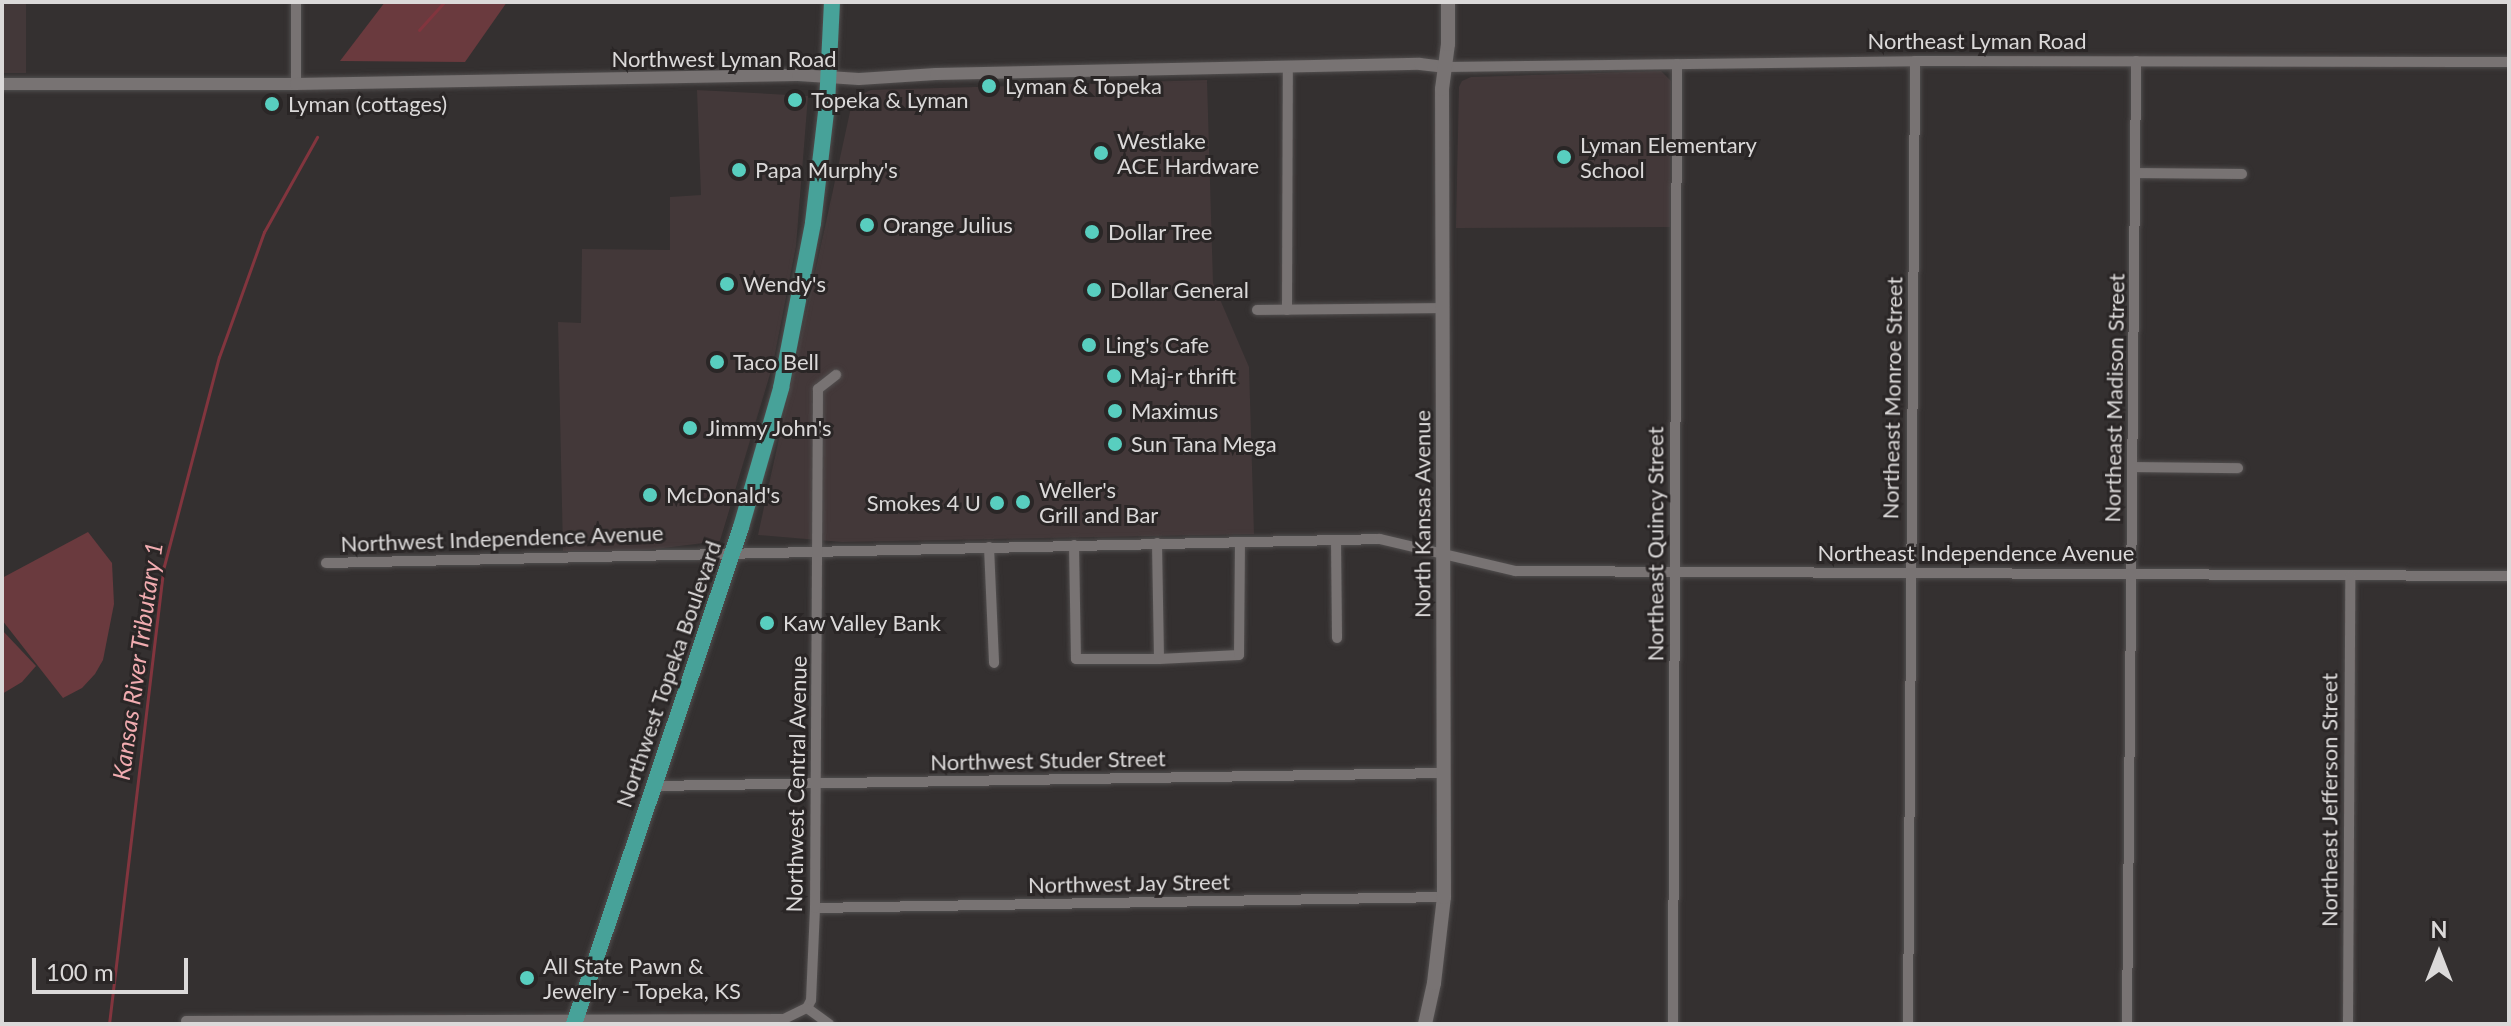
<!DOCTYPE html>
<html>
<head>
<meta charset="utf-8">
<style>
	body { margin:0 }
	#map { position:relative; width:2511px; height:1026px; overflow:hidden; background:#343030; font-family:Lato,sans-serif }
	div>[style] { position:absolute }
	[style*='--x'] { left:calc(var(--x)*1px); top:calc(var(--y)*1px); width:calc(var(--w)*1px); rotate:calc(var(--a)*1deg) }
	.built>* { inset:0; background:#433839 }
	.green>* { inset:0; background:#6a3a3e }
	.stream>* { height:3px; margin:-1.5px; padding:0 1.5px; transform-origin:1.5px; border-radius:1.5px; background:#82353e }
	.roads { filter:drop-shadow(0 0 2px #514e4e) drop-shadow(0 0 2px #514e4e) }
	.minor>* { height:10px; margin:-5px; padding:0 5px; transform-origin:5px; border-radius:5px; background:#787373 }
	.tertiary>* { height:12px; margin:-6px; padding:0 6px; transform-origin:6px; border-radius:6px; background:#787373 }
	.secondary>* { height:14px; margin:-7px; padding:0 7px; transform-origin:7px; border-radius:7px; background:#787373 }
	.primary>* { height:16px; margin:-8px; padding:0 8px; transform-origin:8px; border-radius:8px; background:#47a299 }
	.dots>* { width:22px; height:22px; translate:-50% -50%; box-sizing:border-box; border:4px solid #2a2626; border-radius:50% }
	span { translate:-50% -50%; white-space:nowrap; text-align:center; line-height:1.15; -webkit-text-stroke:6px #2a2626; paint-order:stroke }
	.street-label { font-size:22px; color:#dbd9d9 }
	.poi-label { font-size:22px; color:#dbd9d9 }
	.left { translate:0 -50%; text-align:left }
	.right { translate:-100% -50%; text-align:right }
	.water-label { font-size:24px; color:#f1acb0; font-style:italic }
	.frame { position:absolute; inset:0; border:4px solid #dbd9d9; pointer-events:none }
	.north { position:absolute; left:2399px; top:914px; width:80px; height:80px; -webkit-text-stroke:6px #2a2626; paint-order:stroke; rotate:0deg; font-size:22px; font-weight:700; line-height:32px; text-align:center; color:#dbd9d9 }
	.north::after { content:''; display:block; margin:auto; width:28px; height:36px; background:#dbd9d9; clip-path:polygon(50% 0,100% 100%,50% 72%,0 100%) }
	.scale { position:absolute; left:32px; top:958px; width:156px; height:36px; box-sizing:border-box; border:4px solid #dbd9d9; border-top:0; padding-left:10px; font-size:24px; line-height:28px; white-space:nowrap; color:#dbd9d9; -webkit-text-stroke:6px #2a2626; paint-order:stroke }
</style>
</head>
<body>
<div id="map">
	<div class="built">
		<div style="clip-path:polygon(2px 2px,26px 2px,26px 73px,2px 73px)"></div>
		<div style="clip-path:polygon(1661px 71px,1671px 81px,1670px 227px,1456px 228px,1459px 87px,1462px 81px,1471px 77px)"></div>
		<div style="clip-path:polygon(1207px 80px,1213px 283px,1249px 367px,1254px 534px,842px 542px,758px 535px,853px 98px,871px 90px)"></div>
		<div style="clip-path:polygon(697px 90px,808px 96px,796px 246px,773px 364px,720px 541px,639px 551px,563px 551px,558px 322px,581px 323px,582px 249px,670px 250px,670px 197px,701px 195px)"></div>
	</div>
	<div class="green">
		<div style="clip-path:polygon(385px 2px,507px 2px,465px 62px,340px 61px)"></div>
		<div style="clip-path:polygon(88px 532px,112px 563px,114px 604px,103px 660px,95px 674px,82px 688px,63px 698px,2px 620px,2px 578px)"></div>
		<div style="clip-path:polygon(2px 630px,36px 666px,22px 682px,2px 694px)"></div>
	</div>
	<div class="stream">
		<div style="--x:419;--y:30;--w:38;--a:-48"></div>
		<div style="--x:109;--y:1024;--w:461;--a:-83.2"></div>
		<div style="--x:164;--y:566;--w:216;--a:-75.3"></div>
		<div style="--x:219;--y:357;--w:133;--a:-70.2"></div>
		<div style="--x:264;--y:232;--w:109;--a:-60.8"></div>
	</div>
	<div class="roads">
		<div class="minor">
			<div style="--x:1445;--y:67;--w:470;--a:-0.7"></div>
			<div style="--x:1915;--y:61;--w:594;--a:0.1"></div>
			<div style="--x:296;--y:84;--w:82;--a:-90"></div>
			<div style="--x:2136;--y:173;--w:106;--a:0.5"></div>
			<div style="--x:1257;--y:310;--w:187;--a:-0.6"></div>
			<div style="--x:1287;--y:310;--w:241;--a:-89.8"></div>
			<div style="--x:2134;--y:467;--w:104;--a:0.6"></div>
			<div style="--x:1336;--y:540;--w:98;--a:89.4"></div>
			<div style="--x:1157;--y:543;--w:116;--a:89"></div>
			<div style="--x:1074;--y:545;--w:114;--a:89"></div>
			<div style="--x:1076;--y:659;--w:83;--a:0"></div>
			<div style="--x:1159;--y:659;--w:80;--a:-2.9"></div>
			<div style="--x:1239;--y:655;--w:113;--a:-89.5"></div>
			<div style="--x:989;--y:547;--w:116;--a:87.5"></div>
			<div style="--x:326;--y:563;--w:1054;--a:-1.3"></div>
			<div style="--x:1380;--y:539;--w:139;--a:13.3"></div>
			<div style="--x:1515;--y:571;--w:994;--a:0.29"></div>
			<div style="--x:654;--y:786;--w:790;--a:-0.94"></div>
			<div style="--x:815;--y:908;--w:629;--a:-1"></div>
			<div style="--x:807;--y:1008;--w:27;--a:36"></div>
			<div style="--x:186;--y:1021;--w:598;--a:-0.19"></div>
			<div style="--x:784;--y:1019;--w:25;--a:-26"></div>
			<div style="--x:807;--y:1008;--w:9;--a:-63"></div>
			<div style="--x:811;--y:1000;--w:92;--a:-87.5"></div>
			<div style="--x:815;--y:908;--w:519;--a:-89.67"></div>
			<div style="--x:818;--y:389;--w:23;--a:-38"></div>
			<div style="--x:1673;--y:1024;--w:960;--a:-89.76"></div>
			<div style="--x:1908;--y:1024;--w:963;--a:-89.58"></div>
			<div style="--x:2127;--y:1024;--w:963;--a:-89.46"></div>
			<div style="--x:2348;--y:1024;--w:448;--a:-89.7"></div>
		</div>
		<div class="tertiary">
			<div style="--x:2;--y:84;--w:294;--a:0"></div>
			<div style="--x:296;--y:84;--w:502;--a:-1.03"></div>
			<div style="--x:798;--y:75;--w:61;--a:3.8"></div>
			<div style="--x:859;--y:79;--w:77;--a:-3.7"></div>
			<div style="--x:936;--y:74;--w:484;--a:-1.2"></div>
			<div style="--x:1420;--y:64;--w:25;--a:7"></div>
		</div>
		<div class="secondary">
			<div style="--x:1425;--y:1024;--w:42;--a:-77.6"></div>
			<div style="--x:1434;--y:983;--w:87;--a:-83.4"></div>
			<div style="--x:1444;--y:897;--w:808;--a:-90.14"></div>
			<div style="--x:1442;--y:89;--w:45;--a:-82.4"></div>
			<div style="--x:1448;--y:44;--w:42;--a:-90"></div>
		</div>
		<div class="primary">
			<div style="--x:574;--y:1024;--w:524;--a:-71.43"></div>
			<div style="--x:741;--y:527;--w:145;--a:-73.9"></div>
			<div style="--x:781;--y:388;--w:168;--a:-79"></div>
			<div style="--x:813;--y:223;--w:120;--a:-83.3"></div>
			<div style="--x:827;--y:104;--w:102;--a:-87.2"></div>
		</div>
	</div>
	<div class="dots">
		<div style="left:989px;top:86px;background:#58cebf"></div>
		<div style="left:795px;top:100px;background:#58cebf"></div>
		<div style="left:272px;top:104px;background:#58cebf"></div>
		<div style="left:1101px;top:153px;background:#58cebf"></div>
		<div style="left:1564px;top:157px;background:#58cebf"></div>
		<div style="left:739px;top:170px;background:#58cebf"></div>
		<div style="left:867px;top:225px;background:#58cebf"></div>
		<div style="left:1092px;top:232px;background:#58cebf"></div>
		<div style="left:727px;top:284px;background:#58cebf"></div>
		<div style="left:1094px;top:290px;background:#58cebf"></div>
		<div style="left:1089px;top:345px;background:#58cebf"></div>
		<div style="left:717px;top:362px;background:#58cebf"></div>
		<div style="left:1114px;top:376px;background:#58cebf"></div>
		<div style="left:1115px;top:411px;background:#58cebf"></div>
		<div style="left:690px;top:428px;background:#58cebf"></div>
		<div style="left:1115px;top:444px;background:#58cebf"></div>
		<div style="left:650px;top:495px;background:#58cebf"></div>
		<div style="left:1023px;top:502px;background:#58cebf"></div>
		<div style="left:997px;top:503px;background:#58cebf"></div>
		<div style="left:767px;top:623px;background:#58cebf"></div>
		<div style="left:527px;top:978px;background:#58cebf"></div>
	</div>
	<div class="street-label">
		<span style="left:1977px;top:41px">Northeast Lyman Road</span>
		<span style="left:724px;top:59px">Northwest Lyman Road</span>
		<span style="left:1892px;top:398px;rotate:-89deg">Northeast Monroe Street</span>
		<span style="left:2114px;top:398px;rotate:-89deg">Northeast Madison Street</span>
		<span style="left:1422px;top:514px;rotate:-90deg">North Kansas Avenue</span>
		<span style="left:502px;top:538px;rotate:-2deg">Northwest Independence Avenue</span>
		<span style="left:1655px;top:544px;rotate:-90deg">Northeast Quincy Street</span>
		<span style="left:1976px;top:553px">Northeast Independence Avenue</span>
		<span style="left:668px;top:674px;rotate:-71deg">Northwest Topeka Boulevard</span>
		<span style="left:1048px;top:760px;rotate:-1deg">Northwest Studer Street</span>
		<span style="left:796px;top:784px;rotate:-89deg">Northwest Central Avenue</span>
		<span style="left:2329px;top:800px;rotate:-90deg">Northeast Jefferson Street</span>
		<span style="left:1129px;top:883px;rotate:-1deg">Northwest Jay Street</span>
	</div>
	<div class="poi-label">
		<span class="left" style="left:1005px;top:86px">Lyman &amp; Topeka</span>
		<span class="left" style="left:811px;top:100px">Topeka &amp; Lyman</span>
		<span class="left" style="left:288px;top:104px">Lyman (cottages)</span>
		<span class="left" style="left:1117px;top:153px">Westlake<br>ACE Hardware</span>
		<span class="left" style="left:1580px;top:157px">Lyman Elementary<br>School</span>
		<span class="left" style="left:755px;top:170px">Papa Murphy's</span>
		<span class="left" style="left:883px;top:225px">Orange Julius</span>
		<span class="left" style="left:1108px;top:232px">Dollar Tree</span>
		<span class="left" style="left:743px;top:284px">Wendy's</span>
		<span class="left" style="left:1110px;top:290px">Dollar General</span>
		<span class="left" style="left:1105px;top:345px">Ling's Cafe</span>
		<span class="left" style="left:733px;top:362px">Taco Bell</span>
		<span class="left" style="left:1130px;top:376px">Maj-r thrift</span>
		<span class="left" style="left:1131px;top:411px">Maximus</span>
		<span class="left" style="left:706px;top:428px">Jimmy John's</span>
		<span class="left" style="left:1131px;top:444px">Sun Tana Mega</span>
		<span class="left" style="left:1039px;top:502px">Weller's<br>Grill and Bar</span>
		<span class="left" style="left:666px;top:495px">McDonald's</span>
		<span class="right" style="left:981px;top:503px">Smokes 4 U</span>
		<span class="left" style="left:783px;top:623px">Kaw Valley Bank</span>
		<span class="left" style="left:543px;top:978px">All State Pawn &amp;<br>Jewelry - Topeka, KS</span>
	</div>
	<div class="water-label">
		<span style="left:137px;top:661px;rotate:-82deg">Kansas River Tributary 1</span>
	</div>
	<div class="frame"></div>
	<div class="north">N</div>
	<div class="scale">100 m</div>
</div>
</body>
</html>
